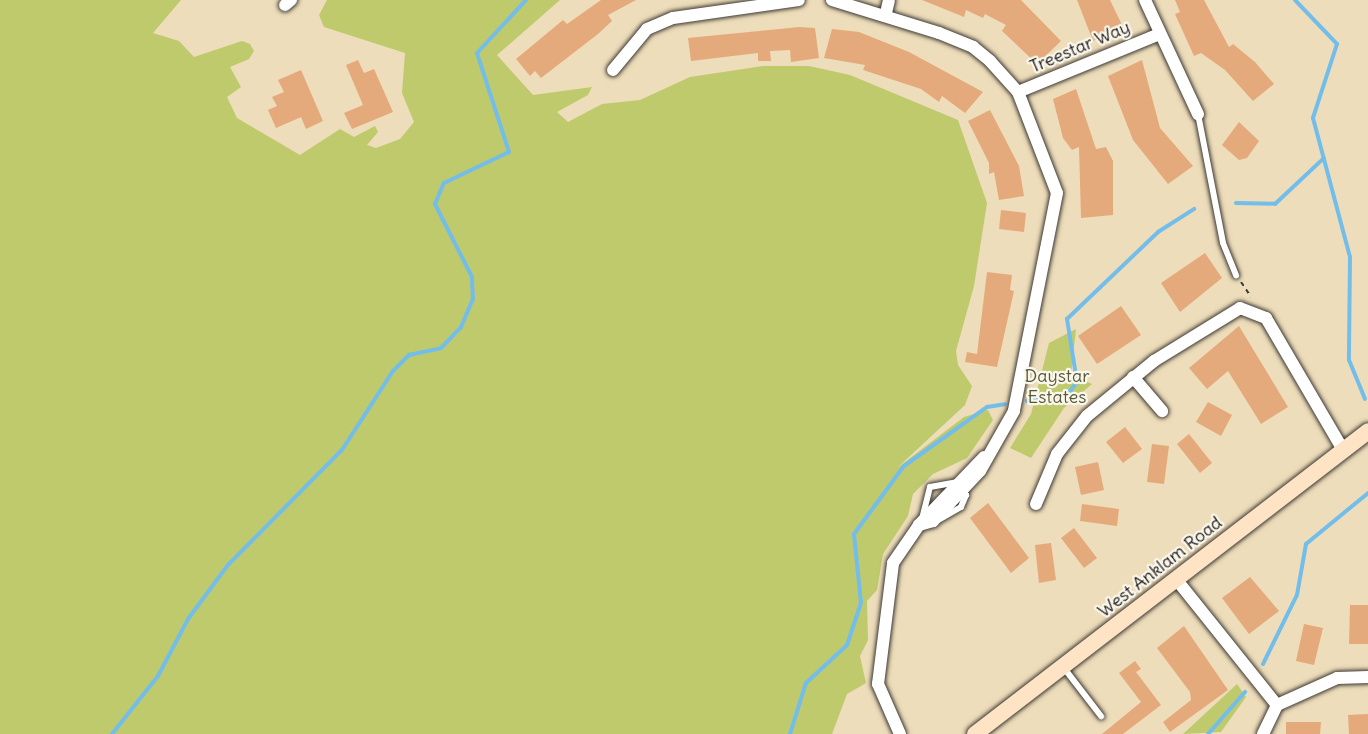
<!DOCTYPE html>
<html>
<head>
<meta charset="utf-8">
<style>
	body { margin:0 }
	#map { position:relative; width:1368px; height:734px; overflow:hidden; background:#eeddba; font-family:Delius,sans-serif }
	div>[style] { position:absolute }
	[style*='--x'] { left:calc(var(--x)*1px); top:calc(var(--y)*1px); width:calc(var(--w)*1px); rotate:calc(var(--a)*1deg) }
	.green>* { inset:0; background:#beca6b }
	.stream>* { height:4px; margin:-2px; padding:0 2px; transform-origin:2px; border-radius:2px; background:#73bdeb }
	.building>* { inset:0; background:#e4aa7c }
	.path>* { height:2px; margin-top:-1px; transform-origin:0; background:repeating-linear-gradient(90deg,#3c3934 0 4.5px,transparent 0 9px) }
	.roads { filter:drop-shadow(0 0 2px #3c3934) drop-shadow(0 0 2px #3c3934) }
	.lane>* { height:6px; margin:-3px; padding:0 3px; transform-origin:3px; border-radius:3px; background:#fff }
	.street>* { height:12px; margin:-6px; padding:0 6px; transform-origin:6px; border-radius:6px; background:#fff }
	.secondary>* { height:16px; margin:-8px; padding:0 8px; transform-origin:8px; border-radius:8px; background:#fee4c5 }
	span { translate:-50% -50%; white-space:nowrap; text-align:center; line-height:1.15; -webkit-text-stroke:4.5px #fbf7ec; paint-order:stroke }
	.street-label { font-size:18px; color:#1c1c1c }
	.park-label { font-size:18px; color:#555938 }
</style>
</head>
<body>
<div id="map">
	<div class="green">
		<div style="clip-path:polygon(0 0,181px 0,153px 33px,179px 41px,194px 57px,242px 41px,250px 44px,254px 51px,249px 59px,230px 67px,241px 87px,227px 97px,237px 118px,300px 155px,340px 129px,354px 137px,375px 126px,378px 132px,367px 145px,376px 148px,400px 139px,414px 122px,402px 93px,405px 53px,324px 27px,319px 15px,327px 0,560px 0,497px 55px,533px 95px,592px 87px,588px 95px,557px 112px,568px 122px,602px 104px,640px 100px,690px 77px,763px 66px,809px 66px,850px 75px,958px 120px,987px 203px,974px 286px,956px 351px,958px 365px,972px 386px,965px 405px,897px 468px,964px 417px,988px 410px,993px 420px,967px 458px,933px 474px,913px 494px,908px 516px,883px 554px,877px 590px,867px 601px,868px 640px,860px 656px,866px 683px,847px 694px,832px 734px,0 734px)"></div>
		<div style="clip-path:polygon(1076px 329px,1071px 374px,1092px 384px,1064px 408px,1031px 458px,1010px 448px,1031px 414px,1049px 343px)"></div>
		<div style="clip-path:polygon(1237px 684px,1246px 697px,1221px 732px,1183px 734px)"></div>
	</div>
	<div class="stream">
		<div style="--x:1295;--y:0;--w:61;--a:46.3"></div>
		<div style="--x:1337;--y:44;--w:78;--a:108"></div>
		<div style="--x:1313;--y:118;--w:144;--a:75.1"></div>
		<div style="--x:1350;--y:257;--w:103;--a:90.6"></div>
		<div style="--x:1349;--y:360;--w:42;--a:67.7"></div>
		<div style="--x:1236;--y:203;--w:39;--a:1"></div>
		<div style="--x:1275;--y:204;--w:67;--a:-43.2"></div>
		<div style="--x:1027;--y:401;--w:40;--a:-8.5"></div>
		<div style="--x:1067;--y:395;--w:16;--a:-52"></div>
		<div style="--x:1077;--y:382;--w:64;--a:-99"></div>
		<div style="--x:1067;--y:319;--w:126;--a:-43.7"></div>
		<div style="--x:1158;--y:232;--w:43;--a:-32.6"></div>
		<div style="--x:1263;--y:664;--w:77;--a:-63.8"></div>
		<div style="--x:1297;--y:595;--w:52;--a:-80"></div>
		<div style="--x:1306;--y:544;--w:80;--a:-39.4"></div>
		<div style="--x:112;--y:734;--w:74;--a:-51.6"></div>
		<div style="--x:158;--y:676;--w:64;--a:-62.2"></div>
		<div style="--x:188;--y:619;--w:67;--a:-53.5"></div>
		<div style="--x:228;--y:565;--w:162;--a:-45.3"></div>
		<div style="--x:342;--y:450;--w:94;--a:-57.2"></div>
		<div style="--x:393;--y:371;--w:23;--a:-45"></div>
		<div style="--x:409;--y:355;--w:33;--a:-12"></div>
		<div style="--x:441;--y:348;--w:29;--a:-46"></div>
		<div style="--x:461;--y:327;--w:30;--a:-67"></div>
		<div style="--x:473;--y:299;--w:22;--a:-93"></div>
		<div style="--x:472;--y:277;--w:82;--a:-116.9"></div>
		<div style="--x:435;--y:204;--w:23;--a:-67"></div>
		<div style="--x:444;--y:183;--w:72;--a:-25.5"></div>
		<div style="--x:509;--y:152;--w:104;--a:-107.9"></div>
		<div style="--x:477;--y:53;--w:72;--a:-47.2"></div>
		<div style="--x:790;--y:734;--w:53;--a:-72.6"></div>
		<div style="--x:806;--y:683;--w:56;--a:-42.8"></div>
		<div style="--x:847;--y:645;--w:44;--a:-71.6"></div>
		<div style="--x:861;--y:603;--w:69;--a:-95.8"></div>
		<div style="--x:854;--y:534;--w:84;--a:-53.7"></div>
		<div style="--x:904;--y:466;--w:102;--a:-35.4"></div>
		<div style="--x:987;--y:407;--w:18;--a:-9"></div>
		<div style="--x:1208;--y:734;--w:56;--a:-48.6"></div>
	</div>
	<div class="building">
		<div style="clip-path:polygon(601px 0,636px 0,608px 15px,612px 21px,598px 34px,541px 78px,535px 71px,530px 76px,516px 59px,563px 20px,567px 24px)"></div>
		<div style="clip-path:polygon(922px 0,1021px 0,1061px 41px,1037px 64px,1002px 31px,1006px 25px,985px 14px,983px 18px,966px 10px,964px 17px)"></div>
		<div style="clip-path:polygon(1077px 0,1110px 0,1123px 27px,1093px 41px)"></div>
		<div style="clip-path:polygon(1175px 0,1204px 0,1229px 47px,1233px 44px,1255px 62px,1274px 84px,1253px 101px,1225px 70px,1201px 53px,1194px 56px,1175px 14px,1180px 12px)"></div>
		<div style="clip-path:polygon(799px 27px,815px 28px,819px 58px,791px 62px,790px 50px,770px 51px,771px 61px,758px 61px,758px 53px,691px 61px,688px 38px)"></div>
		<div style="clip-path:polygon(832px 29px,859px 32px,909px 52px,983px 92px,965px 113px,942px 96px,939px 102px,921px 89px,863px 70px,865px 65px,824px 58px)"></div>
		<div style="clip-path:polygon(358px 60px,364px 73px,374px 69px,393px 112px,352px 129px,344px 113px,363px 105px,346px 65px)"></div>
		<div style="clip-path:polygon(1142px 60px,1160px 128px,1193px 166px,1168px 184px,1133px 140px,1108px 76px)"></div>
		<div style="clip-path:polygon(301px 70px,323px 121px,306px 129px,301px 117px,276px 128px,268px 110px,277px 106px,272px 97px,284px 92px,278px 80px)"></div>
		<div style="clip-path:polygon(1076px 89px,1096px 149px,1106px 147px,1113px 161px,1113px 215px,1081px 218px,1079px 147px,1072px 150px,1063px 138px,1053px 99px)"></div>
		<div style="clip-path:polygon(990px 110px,1019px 166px,1024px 196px,999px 200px,994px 172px,989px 174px,989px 163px,968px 121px)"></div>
		<div style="clip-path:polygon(1239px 122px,1259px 141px,1247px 158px,1239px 160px,1222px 145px)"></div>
		<div style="clip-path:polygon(1001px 210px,1026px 213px,1024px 232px,999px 229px)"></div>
		<div style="clip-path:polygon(1205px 253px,1222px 278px,1180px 312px,1161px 283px)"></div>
		<div style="clip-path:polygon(987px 272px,1012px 275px,1010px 290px,1014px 291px,997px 367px,965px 362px,967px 352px,977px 354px)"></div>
		<div style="clip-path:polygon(1121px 306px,1141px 335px,1097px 364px,1078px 336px)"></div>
		<div style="clip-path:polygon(1239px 326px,1288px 407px,1261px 424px,1228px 371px,1207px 389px,1189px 368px)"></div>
		<div style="clip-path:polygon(1208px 402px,1232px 415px,1221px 436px,1196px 422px)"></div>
		<div style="clip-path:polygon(1125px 427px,1142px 449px,1123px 463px,1106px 442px)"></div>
		<div style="clip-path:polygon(1189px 434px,1212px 463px,1200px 473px,1177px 444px)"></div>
		<div style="clip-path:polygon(1152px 444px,1169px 446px,1164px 484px,1147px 482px)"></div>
		<div style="clip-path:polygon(1098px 462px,1104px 490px,1081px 495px,1075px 467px)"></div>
		<div style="clip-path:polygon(988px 503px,1029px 558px,1011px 573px,970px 518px)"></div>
		<div style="clip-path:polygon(1082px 504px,1119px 509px,1117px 526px,1080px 521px)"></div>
		<div style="clip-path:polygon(1074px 528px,1097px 558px,1084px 568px,1061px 538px)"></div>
		<div style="clip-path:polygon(1051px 543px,1056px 580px,1039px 583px,1035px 545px)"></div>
		<div style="clip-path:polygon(1250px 577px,1279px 611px,1249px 634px,1222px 598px)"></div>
		<div style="clip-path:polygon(1350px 605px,1368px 605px,1368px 644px,1349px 644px)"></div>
		<div style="clip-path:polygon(1304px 624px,1323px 628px,1314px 665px,1296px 661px)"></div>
		<div style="clip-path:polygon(1184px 626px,1228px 690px,1170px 732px,1163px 722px,1191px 700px,1190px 692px,1157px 648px)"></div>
		<div style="clip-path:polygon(1135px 661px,1141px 669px,1136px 672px,1161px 705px,1123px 734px,1102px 734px,1141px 702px,1119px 673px)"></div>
		<div style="clip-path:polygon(1368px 714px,1368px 734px,1349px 734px,1348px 715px)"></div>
		<div style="clip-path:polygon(1286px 722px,1321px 722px,1320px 734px,1286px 734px)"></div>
	</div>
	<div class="path">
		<div style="--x:1241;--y:282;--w:18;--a:56"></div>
	</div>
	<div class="roads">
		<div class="lane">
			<div style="--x:1198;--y:114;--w:131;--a:79"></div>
			<div style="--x:1223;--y:243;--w:35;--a:68"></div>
			<div style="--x:922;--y:519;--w:33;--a:-76"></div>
			<div style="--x:930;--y:487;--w:27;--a:-10"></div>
			<div style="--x:957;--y:482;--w:16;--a:55"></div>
			<div style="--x:966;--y:495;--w:13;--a:113"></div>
			<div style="--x:961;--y:507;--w:24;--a:150"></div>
			<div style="--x:1064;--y:668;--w:61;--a:52.4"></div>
		</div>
		<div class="street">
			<div style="--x:832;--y:0;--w:112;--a:17.1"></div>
			<div style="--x:939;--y:33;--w:37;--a:22"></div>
			<div style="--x:973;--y:47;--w:22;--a:39"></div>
			<div style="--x:990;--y:61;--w:42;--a:47.9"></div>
			<div style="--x:1018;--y:92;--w:108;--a:68.9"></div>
			<div style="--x:1057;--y:193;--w:222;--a:101.2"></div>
			<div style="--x:1014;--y:411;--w:69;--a:119.5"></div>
			<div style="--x:980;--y:471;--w:69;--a:133.2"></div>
			<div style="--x:933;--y:521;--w:15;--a:164"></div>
			<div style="--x:919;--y:525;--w:94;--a:-46.3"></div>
			<div style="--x:1145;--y:0;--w:126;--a:65.1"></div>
			<div style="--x:285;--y:5;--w:8;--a:-40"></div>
			<div style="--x:886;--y:13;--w:13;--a:-77"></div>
			<div style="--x:613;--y:70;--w:53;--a:-50.3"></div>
			<div style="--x:647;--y:29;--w:28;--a:-23"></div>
			<div style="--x:673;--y:18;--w:127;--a:-8.1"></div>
			<div style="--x:1018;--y:92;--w:150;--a:-22.3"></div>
			<div style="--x:1133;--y:377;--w:45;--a:49.5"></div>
			<div style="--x:1036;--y:504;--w:54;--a:-67.2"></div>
			<div style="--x:1057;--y:454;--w:48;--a:-51.7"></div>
			<div style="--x:1087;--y:416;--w:87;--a:-39.4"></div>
			<div style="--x:1154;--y:361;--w:101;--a:-31.6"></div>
			<div style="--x:1240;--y:308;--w:28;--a:21"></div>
			<div style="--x:1266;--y:318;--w:153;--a:59.7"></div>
			<div style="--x:1176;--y:579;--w:161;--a:51.3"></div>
			<div style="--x:1277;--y:705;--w:66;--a:-24.2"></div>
			<div style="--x:1337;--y:678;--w:31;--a:-2"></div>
			<div style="--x:900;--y:734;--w:55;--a:-113.7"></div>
			<div style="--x:878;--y:684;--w:122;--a:-82.9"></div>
			<div style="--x:893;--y:563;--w:46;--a:-55.6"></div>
			<div style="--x:1263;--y:734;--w:32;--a:-64"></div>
		</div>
		<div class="secondary">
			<div style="--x:975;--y:734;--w:496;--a:-37.6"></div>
		</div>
	</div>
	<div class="street-label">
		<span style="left:1080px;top:47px;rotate:-23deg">Treestar Way</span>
		<span style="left:1160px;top:567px;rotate:-38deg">West Anklam Road</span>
	</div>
	<div class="park-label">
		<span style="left:1057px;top:387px">Daystar<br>Estates</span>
	</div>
</div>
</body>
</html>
